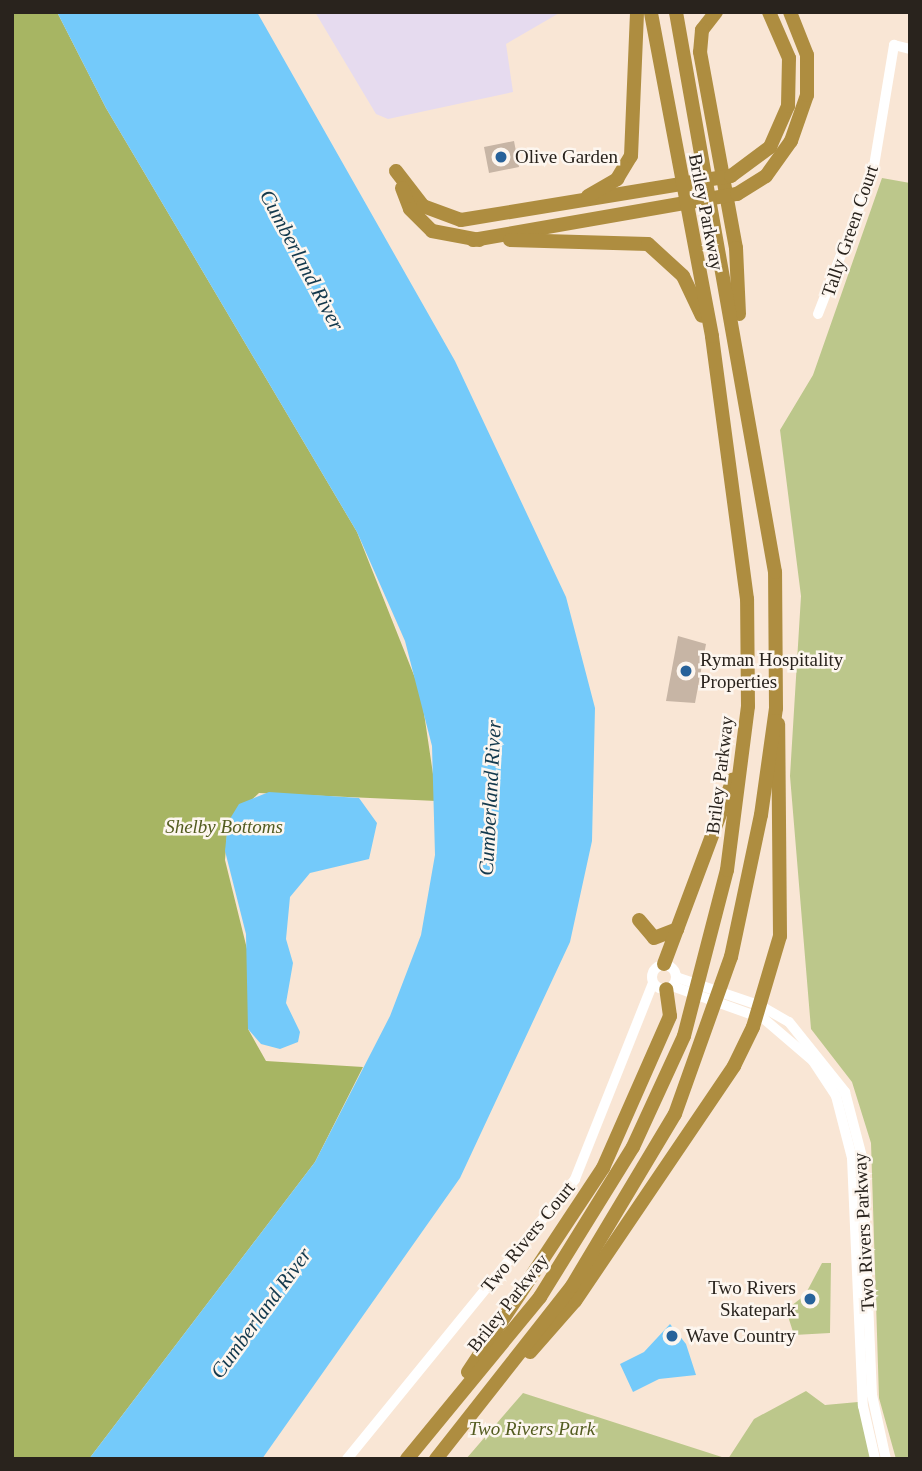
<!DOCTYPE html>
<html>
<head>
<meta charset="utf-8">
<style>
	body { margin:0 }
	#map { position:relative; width:922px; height:1471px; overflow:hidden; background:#f9e6d5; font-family:Georgia,serif }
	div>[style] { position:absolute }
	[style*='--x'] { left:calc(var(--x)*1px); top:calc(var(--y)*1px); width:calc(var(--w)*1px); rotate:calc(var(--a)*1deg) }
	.commercial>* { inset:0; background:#e6dbef }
	.green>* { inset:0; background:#bcc78b }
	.forest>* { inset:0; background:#a7b563 }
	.water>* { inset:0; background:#74cafa }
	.building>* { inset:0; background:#c7b5a5 }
	.minor>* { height:10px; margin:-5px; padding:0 5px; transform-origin:5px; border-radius:5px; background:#fff }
	.minor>.ring { margin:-5px; padding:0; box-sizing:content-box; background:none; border:10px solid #fff; border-radius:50% }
	.highway>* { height:14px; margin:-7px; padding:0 7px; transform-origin:7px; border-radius:7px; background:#ae8d40 }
	.dots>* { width:19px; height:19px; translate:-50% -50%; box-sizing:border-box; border:4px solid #fdf6ef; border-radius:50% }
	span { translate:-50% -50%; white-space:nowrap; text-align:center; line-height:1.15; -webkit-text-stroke:5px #fdf6ef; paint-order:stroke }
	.poi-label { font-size:19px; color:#29231d }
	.left { translate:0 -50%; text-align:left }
	.right { translate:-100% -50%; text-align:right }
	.street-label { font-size:19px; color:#29231d }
	.park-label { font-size:19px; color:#535c20; font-style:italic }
	.water-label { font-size:21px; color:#13394d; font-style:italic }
	.frame { position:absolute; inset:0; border:14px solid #29231d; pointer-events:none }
</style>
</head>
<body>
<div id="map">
	<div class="commercial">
		<div style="clip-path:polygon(315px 12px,561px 12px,506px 44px,513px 92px,388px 119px,376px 114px)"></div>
	</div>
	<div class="green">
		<div style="clip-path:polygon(882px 178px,910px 183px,910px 1459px,896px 1459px,879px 1398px,871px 1143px,852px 1082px,811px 1029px,790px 776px,801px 596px,780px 430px,813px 375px)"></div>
		<div style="clip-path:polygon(822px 1263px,831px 1263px,830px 1333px,794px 1335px,786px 1310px,805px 1295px)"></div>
		<div style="clip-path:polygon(806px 1391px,825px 1405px,858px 1402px,871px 1459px,466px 1459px,523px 1393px,728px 1459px,754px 1419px)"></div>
	</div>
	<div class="forest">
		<div style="clip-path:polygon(12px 12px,57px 12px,106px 108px,357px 532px,421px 693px,437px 801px,259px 793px,228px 822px,225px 860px,248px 953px,248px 1029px,266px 1061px,363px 1067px,315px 1162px,89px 1459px,12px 1459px)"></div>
	</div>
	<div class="water">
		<div style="clip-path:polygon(57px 12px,257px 12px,455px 361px,566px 597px,595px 708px,592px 841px,570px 942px,460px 1178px,262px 1459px,89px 1459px,315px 1162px,390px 1016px,421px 935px,435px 855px,432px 746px,405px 641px,357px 532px,106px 108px)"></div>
		<div style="clip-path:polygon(269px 792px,359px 798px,377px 823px,369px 859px,310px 873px,290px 897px,286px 939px,293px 963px,286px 1003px,300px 1032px,298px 1042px,280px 1049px,261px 1044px,248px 1029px,246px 934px,225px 851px,228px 822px,239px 804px)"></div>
		<div style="clip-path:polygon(670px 1324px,686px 1344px,696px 1375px,659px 1379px,633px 1392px,620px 1364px,644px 1352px)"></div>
	</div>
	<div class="building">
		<div style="clip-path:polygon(514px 141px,519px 167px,489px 173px,484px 147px)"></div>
		<div style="clip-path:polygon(678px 636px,706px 644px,695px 703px,666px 701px)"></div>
	</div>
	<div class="minor">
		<div style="--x:818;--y:314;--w:152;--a:-68.8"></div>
		<div style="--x:873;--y:172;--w:129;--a:-80.6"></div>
		<div style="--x:894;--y:45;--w:16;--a:14"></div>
		<div class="ring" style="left:652px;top:965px;width:14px;height:14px"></div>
		<div style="--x:676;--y:977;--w:90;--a:18.8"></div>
		<div style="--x:761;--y:1006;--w:32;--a:30"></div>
		<div style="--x:789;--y:1022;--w:90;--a:51.3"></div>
		<div style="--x:845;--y:1092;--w:67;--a:75.3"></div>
		<div style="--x:862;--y:1157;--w:238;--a:87.6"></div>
		<div style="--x:872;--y:1395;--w:66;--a:77.7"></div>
		<div style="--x:672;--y:986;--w:98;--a:19.7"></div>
		<div style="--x:764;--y:1019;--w:65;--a:40.6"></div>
		<div style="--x:813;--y:1061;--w:42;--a:56.7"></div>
		<div style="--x:836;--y:1096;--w:64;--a:75.5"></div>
		<div style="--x:852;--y:1158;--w:248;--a:87.5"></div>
		<div style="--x:863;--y:1406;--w:54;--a:77.2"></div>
		<div style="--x:347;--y:1459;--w:361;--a:-50.8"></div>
		<div style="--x:575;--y:1179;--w:211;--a:-68.3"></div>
	</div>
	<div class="highway">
		<div style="--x:716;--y:12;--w:23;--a:128"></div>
		<div style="--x:702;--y:30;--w:22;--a:95"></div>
		<div style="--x:700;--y:52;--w:199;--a:79.6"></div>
		<div style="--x:736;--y:248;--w:66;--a:87.4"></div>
		<div style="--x:396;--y:171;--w:44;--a:52.4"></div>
		<div style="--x:423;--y:206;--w:40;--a:20.2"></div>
		<div style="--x:461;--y:220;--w:274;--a:-9.3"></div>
		<div style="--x:731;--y:176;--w:49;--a:-36.6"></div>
		<div style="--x:770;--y:147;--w:45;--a:-66.3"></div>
		<div style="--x:788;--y:106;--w:48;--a:-88.8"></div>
		<div style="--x:789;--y:58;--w:50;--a:-113.5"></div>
		<div style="--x:402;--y:188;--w:22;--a:69"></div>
		<div style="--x:410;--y:209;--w:31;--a:45"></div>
		<div style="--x:432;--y:231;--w:48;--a:10.8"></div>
		<div style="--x:588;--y:196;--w:34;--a:-30"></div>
		<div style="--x:617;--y:179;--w:27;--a:-59"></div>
		<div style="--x:631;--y:156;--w:144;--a:-87.6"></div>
		<div style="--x:473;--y:240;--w:268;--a:-9.9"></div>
		<div style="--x:737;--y:194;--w:34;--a:-32"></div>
		<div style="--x:766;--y:176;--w:43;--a:-54.5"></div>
		<div style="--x:791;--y:141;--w:49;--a:-70.8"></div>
		<div style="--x:807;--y:95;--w:40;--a:-90"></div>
		<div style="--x:807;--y:55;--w:46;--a:-111.6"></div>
		<div style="--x:510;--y:240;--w:138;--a:1.7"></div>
		<div style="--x:648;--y:244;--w:47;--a:42.4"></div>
		<div style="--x:683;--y:276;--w:44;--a:64.6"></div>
		<div style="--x:639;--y:920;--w:23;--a:50"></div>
		<div style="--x:654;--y:938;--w:25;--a:-21"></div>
		<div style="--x:664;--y:964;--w:197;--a:-69.5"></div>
		<div style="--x:530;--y:1352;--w:68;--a:-48.6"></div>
		<div style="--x:575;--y:1301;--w:284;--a:-55.9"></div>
		<div style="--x:734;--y:1066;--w:43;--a:-64"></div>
		<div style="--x:753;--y:1027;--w:95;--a:-73.5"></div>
		<div style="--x:780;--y:936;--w:212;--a:-90.5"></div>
		<div style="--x:468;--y:1372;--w:245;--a:-56.5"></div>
		<div style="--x:603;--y:1168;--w:166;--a:-66.2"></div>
		<div style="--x:670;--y:1016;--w:27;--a:-98"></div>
		<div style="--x:407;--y:1459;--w:210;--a:-50.6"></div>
		<div style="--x:540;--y:1297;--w:176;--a:-58.2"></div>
		<div style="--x:633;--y:1147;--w:122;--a:-65.3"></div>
		<div style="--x:684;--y:1036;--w:171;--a:-75.5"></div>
		<div style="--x:727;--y:870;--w:165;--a:-82.7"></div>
		<div style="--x:748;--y:706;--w:107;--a:-90.5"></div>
		<div style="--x:747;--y:599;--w:265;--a:-97.6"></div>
		<div style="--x:712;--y:336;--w:330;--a:-100.7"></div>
		<div style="--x:436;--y:1459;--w:220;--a:-51.8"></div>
		<div style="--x:572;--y:1286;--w:200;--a:-59.1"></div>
		<div style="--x:675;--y:1114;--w:167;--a:-70.4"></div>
		<div style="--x:731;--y:957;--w:145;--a:-78.1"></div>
		<div style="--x:761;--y:815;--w:108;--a:-82"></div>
		<div style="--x:776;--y:708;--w:136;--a:-90.4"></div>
		<div style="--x:775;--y:572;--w:569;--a:-100.03"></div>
	</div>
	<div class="dots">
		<div style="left:501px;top:157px;background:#27629a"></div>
		<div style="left:686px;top:671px;background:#27629a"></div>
		<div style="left:810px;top:1299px;background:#27629a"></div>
		<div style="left:672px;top:1336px;background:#27629a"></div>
	</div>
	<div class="poi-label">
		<span class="left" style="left:515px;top:157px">Olive Garden</span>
		<span class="left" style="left:700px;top:671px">Ryman Hospitality<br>Properties</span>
		<span class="right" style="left:796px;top:1299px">Two Rivers<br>Skatepark</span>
		<span class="left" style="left:686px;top:1336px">Wave Country</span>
	</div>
	<div class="street-label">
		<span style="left:706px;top:212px;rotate:79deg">Briley Parkway</span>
		<span style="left:850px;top:231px;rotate:-71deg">Tally Green Court</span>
		<span style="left:720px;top:775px;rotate:-83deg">Briley Parkway</span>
		<span style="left:864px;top:1232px;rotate:-93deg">Two Rivers Parkway</span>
		<span style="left:528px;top:1237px;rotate:-51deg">Two Rivers Court</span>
		<span style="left:508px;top:1303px;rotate:-52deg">Briley Parkway</span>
	</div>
	<div class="park-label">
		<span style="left:224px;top:827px">Shelby Bottoms</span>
		<span style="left:532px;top:1429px">Two Rivers Park</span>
	</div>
	<div class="water-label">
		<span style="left:302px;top:260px;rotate:62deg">Cumberland River</span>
		<span style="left:490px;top:798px;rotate:-87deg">Cumberland River</span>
		<span style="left:261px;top:1313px;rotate:-54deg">Cumberland River</span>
	</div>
	<div class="frame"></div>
</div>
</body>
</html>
